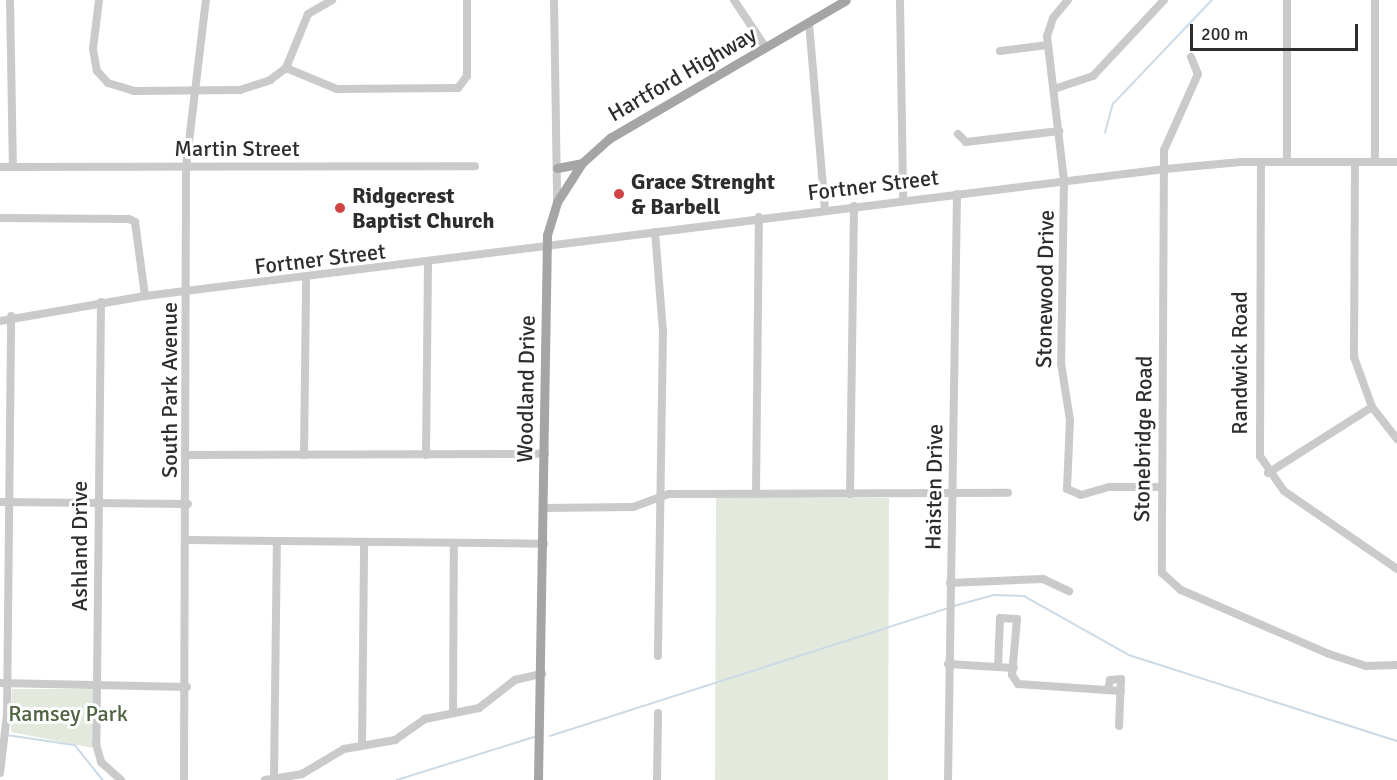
<!DOCTYPE html>
<html>
<head>
<meta charset="utf-8">
<style>
	body { margin:0 }
	#map { position:relative; width:1397px; height:780px; overflow:hidden; background:#fff; font-family:Signika,sans-serif }
	div>[style] { position:absolute }
	[style*='--x'] { left:calc(var(--x)*1px); top:calc(var(--y)*1px); width:calc(var(--w)*1px); rotate:calc(var(--a)*1deg) }
	.green>* { inset:0; background:#e3e9dd }
	.stream>* { height:1.5px; margin:-0.75px; padding:0 0.75px; transform-origin:0.75px; border-radius:0.75px; background:#cbdae7 }
	.minor>* { height:8px; margin:-4px; padding:0 4px; transform-origin:4px; border-radius:4px; background:#cacaca }
	.major>* { height:9px; margin:-4.5px; padding:0 4.5px; transform-origin:4.5px; border-radius:4.5px; background:#a5a5a5 }
	.dots>* { width:16px; height:16px; translate:-50% -50%; box-sizing:border-box; border:3px solid #fff; border-radius:50% }
	span { translate:-50% -50%; white-space:nowrap; text-align:center; line-height:1.15; -webkit-text-stroke:6px #fff; paint-order:stroke }
	.street-label { font-size:22px; color:#2d2d2d }
	.poi-label { font-size:22px; color:#2d2d2d; font-weight:700 }
	.left { translate:0 -50%; text-align:left }
	.park-label { font-size:22px; color:#4e6440 }
	.scale { position:absolute; left:1190px; top:24px; width:168px; height:27px; box-sizing:border-box; border:3px solid #2d2d2d; border-top:0; padding-left:8px; font-size:18px; line-height:21px; white-space:nowrap; color:#2d2d2d; -webkit-text-stroke:4px #fff; paint-order:stroke }
</style>
</head>
<body>
<div id="map">
	<div class="green">
		<div style="clip-path:polygon(716px 497px,889px 498px,888px 780px,715px 780px)"></div>
		<div style="clip-path:polygon(12px 689px,94px 689px,93px 748px,11px 732px)"></div>
	</div>
	<div class="stream">
		<div style="--x:1105;--y:133;--w:30;--a:-75"></div>
		<div style="--x:1113;--y:104;--w:144;--a:-46.4"></div>
		<div style="--x:954;--y:606;--w:41;--a:-15.4"></div>
		<div style="--x:994;--y:595;--w:30;--a:2"></div>
		<div style="--x:1024;--y:596;--w:120;--a:29.3"></div>
		<div style="--x:1129;--y:655;--w:281;--a:17.8"></div>
		<div style="--x:7;--y:735;--w:69;--a:8.4"></div>
		<div style="--x:75;--y:745;--w:45;--a:51.3"></div>
		<div style="--x:550;--y:736;--w:416;--a:-17.8"></div>
		<div style="--x:397;--y:780;--w:144;--a:-17.4"></div>
	</div>
	<div class="minor">
		<div style="--x:10;--y:0;--w:167;--a:89"></div>
		<div style="--x:99;--y:0;--w:49;--a:97"></div>
		<div style="--x:93;--y:49;--w:22;--a:80"></div>
		<div style="--x:97;--y:71;--w:16;--a:47"></div>
		<div style="--x:108;--y:83;--w:27;--a:17"></div>
		<div style="--x:134;--y:91;--w:106;--a:-0.5"></div>
		<div style="--x:240;--y:90;--w:32;--a:-18"></div>
		<div style="--x:270;--y:80;--w:20;--a:-37"></div>
		<div style="--x:286;--y:68;--w:58;--a:-67.8"></div>
		<div style="--x:308;--y:14;--w:28;--a:-30"></div>
		<div style="--x:554;--y:0;--w:202;--a:89.1"></div>
		<div style="--x:734;--y:0;--w:58;--a:56.3"></div>
		<div style="--x:900;--y:0;--w:200;--a:89.1"></div>
		<div style="--x:1068;--y:0;--w:23;--a:130"></div>
		<div style="--x:1053;--y:18;--w:19;--a:108"></div>
		<div style="--x:1047;--y:36;--w:145;--a:83.3"></div>
		<div style="--x:1064;--y:180;--w:183;--a:90.9"></div>
		<div style="--x:1061;--y:363;--w:58;--a:81"></div>
		<div style="--x:1070;--y:420;--w:69;--a:92.5"></div>
		<div style="--x:1067;--y:489;--w:15;--a:23"></div>
		<div style="--x:1081;--y:495;--w:29;--a:-16"></div>
		<div style="--x:1109;--y:487;--w:51;--a:0"></div>
		<div style="--x:1287;--y:0;--w:161;--a:90"></div>
		<div style="--x:809;--y:23;--w:187;--a:85.1"></div>
		<div style="--x:1000;--y:51;--w:48;--a:-7.1"></div>
		<div style="--x:1191;--y:57;--w:18;--a:68"></div>
		<div style="--x:1198;--y:74;--w:83;--a:114.1"></div>
		<div style="--x:1164;--y:150;--w:423;--a:90.3"></div>
		<div style="--x:1162;--y:573;--w:25;--a:42"></div>
		<div style="--x:1181;--y:590;--w:161;--a:23.4"></div>
		<div style="--x:1329;--y:654;--w:39;--a:18"></div>
		<div style="--x:1366;--y:666;--w:31;--a:-2"></div>
		<div style="--x:286;--y:68;--w:55;--a:22.4"></div>
		<div style="--x:337;--y:89;--w:121;--a:-0.5"></div>
		<div style="--x:458;--y:88;--w:15;--a:-53"></div>
		<div style="--x:467;--y:76;--w:76;--a:-90"></div>
		<div style="--x:1054;--y:89;--w:41;--a:-18.4"></div>
		<div style="--x:1093;--y:76;--w:104;--a:-46.9"></div>
		<div style="--x:958;--y:134;--w:11;--a:45"></div>
		<div style="--x:966;--y:142;--w:94;--a:-6.7"></div>
		<div style="--x:1261;--y:162;--w:294;--a:90.2"></div>
		<div style="--x:1260;--y:456;--w:42;--a:55.6"></div>
		<div style="--x:1284;--y:491;--w:137;--a:34.6"></div>
		<div style="--x:1355;--y:162;--w:195;--a:90.3"></div>
		<div style="--x:1354;--y:357;--w:53;--a:70.2"></div>
		<div style="--x:1372;--y:407;--w:41;--a:52"></div>
		<div style="--x:1375;--y:162;--w:162;--a:-90"></div>
		<div style="--x:0;--y:167;--w:475;--a:-0.1"></div>
		<div style="--x:0;--y:218;--w:129;--a:0.4"></div>
		<div style="--x:129;--y:219;--w:7;--a:27"></div>
		<div style="--x:135;--y:222;--w:75;--a:82.3"></div>
		<div style="--x:655;--y:232;--w:99;--a:85.4"></div>
		<div style="--x:663;--y:331;--w:325;--a:90.9"></div>
		<div style="--x:101;--y:302;--w:442;--a:90.6"></div>
		<div style="--x:96;--y:744;--w:19;--a:74"></div>
		<div style="--x:101;--y:762;--w:27;--a:42"></div>
		<div style="--x:0;--y:321;--w:147;--a:-9.8"></div>
		<div style="--x:145;--y:296;--w:1028;--a:-7.1"></div>
		<div style="--x:1165;--y:169;--w:76;--a:-5.3"></div>
		<div style="--x:1241;--y:162;--w:156;--a:0"></div>
		<div style="--x:188;--y:455;--w:357;--a:-0.2"></div>
		<div style="--x:304;--y:455;--w:176;--a:-89.3"></div>
		<div style="--x:426;--y:455;--w:191;--a:-89.4"></div>
		<div style="--x:1268;--y:473;--w:123;--a:-32.4"></div>
		<div style="--x:756;--y:494;--w:277;--a:-89.4"></div>
		<div style="--x:850;--y:494;--w:288;--a:-89.2"></div>
		<div style="--x:0;--y:502;--w:188;--a:0.6"></div>
		<div style="--x:544;--y:508;--w:89;--a:-0.6"></div>
		<div style="--x:633;--y:507;--w:38;--a:-20"></div>
		<div style="--x:669;--y:494;--w:339;--a:-0.2"></div>
		<div style="--x:188;--y:540;--w:356;--a:0.6"></div>
		<div style="--x:950;--y:583;--w:93;--a:-2.5"></div>
		<div style="--x:1043;--y:579;--w:29;--a:25"></div>
		<div style="--x:948;--y:664;--w:66;--a:3.5"></div>
		<div style="--x:998;--y:666;--w:48;--a:-87.6"></div>
		<div style="--x:1000;--y:618;--w:17;--a:3"></div>
		<div style="--x:1017;--y:619;--w:56;--a:95.1"></div>
		<div style="--x:1012;--y:675;--w:11;--a:56"></div>
		<div style="--x:1018;--y:684;--w:103;--a:3.9"></div>
		<div style="--x:0;--y:683;--w:187;--a:1.2"></div>
		<div style="--x:1108;--y:690;--w:10;--a:-79"></div>
		<div style="--x:1110;--y:680;--w:11;--a:-5"></div>
		<div style="--x:1121;--y:679;--w:47;--a:92.4"></div>
		<div style="--x:453;--y:713;--w:170;--a:-89.7"></div>
		<div style="--x:362;--y:746;--w:204;--a:-89.4"></div>
		<div style="--x:0;--y:773;--w:59;--a:-83.2"></div>
		<div style="--x:7;--y:714;--w:398;--a:-89.4"></div>
		<div style="--x:274;--y:779;--w:238;--a:-89.3"></div>
		<div style="--x:184;--y:780;--w:613;--a:-89.81"></div>
		<div style="--x:186;--y:167;--w:168;--a:-83.2"></div>
		<div style="--x:265;--y:780;--w:37;--a:-9"></div>
		<div style="--x:302;--y:774;--w:49;--a:-30.8"></div>
		<div style="--x:344;--y:749;--w:52;--a:-10"></div>
		<div style="--x:395;--y:740;--w:37;--a:-35"></div>
		<div style="--x:425;--y:719;--w:55;--a:-11.5"></div>
		<div style="--x:479;--y:708;--w:46;--a:-37.9"></div>
		<div style="--x:515;--y:680;--w:28;--a:-13"></div>
		<div style="--x:657;--y:780;--w:67;--a:-89.1"></div>
		<div style="--x:948;--y:780;--w:586;--a:-89.12"></div>
	</div>
	<div class="major">
		<div style="--x:557;--y:168;--w:25;--a:-11"></div>
		<div style="--x:538;--y:780;--w:545;--a:-89.05"></div>
		<div style="--x:547;--y:235;--w:34;--a:-73"></div>
		<div style="--x:557;--y:202;--w:46;--a:-57.3"></div>
		<div style="--x:582;--y:163;--w:38;--a:-42"></div>
		<div style="--x:610;--y:138;--w:273;--a:-30.3"></div>
	</div>
	<div class="dots">
		<div style="left:619px;top:194px;background:#d04445"></div>
		<div style="left:340px;top:208px;background:#d04445"></div>
	</div>
	<div class="street-label">
		<span style="left:682px;top:74px;rotate:-30deg">Hartford Highway</span>
		<span style="left:237px;top:149px">Martin Street</span>
		<span style="left:873px;top:185px;rotate:-7deg">Fortner Street</span>
		<span style="left:320px;top:259px;rotate:-7deg">Fortner Street</span>
		<span style="left:1045px;top:289px;rotate:-89deg">Stonewood Drive</span>
		<span style="left:1240px;top:363px;rotate:-90deg">Randwick Road</span>
		<span style="left:526px;top:389px;rotate:-89deg">Woodland Drive</span>
		<span style="left:170px;top:390px;rotate:-90deg">South Park Avenue</span>
		<span style="left:1143px;top:439px;rotate:-89deg">Stonebridge Road</span>
		<span style="left:934px;top:487px;rotate:-89deg">Haisten Drive</span>
		<span style="left:80px;top:546px;rotate:-90deg">Ashland Drive</span>
	</div>
	<div class="poi-label">
		<span class="left" style="left:631px;top:194px">Grace Strenght<br>&amp; Barbell</span>
		<span class="left" style="left:352px;top:208px">Ridgecrest<br>Baptist Church</span>
	</div>
	<div class="park-label">
		<span style="left:68px;top:714px">Ramsey Park</span>
	</div>
	<div class="scale">200 m</div>
</div>
</body>
</html>
